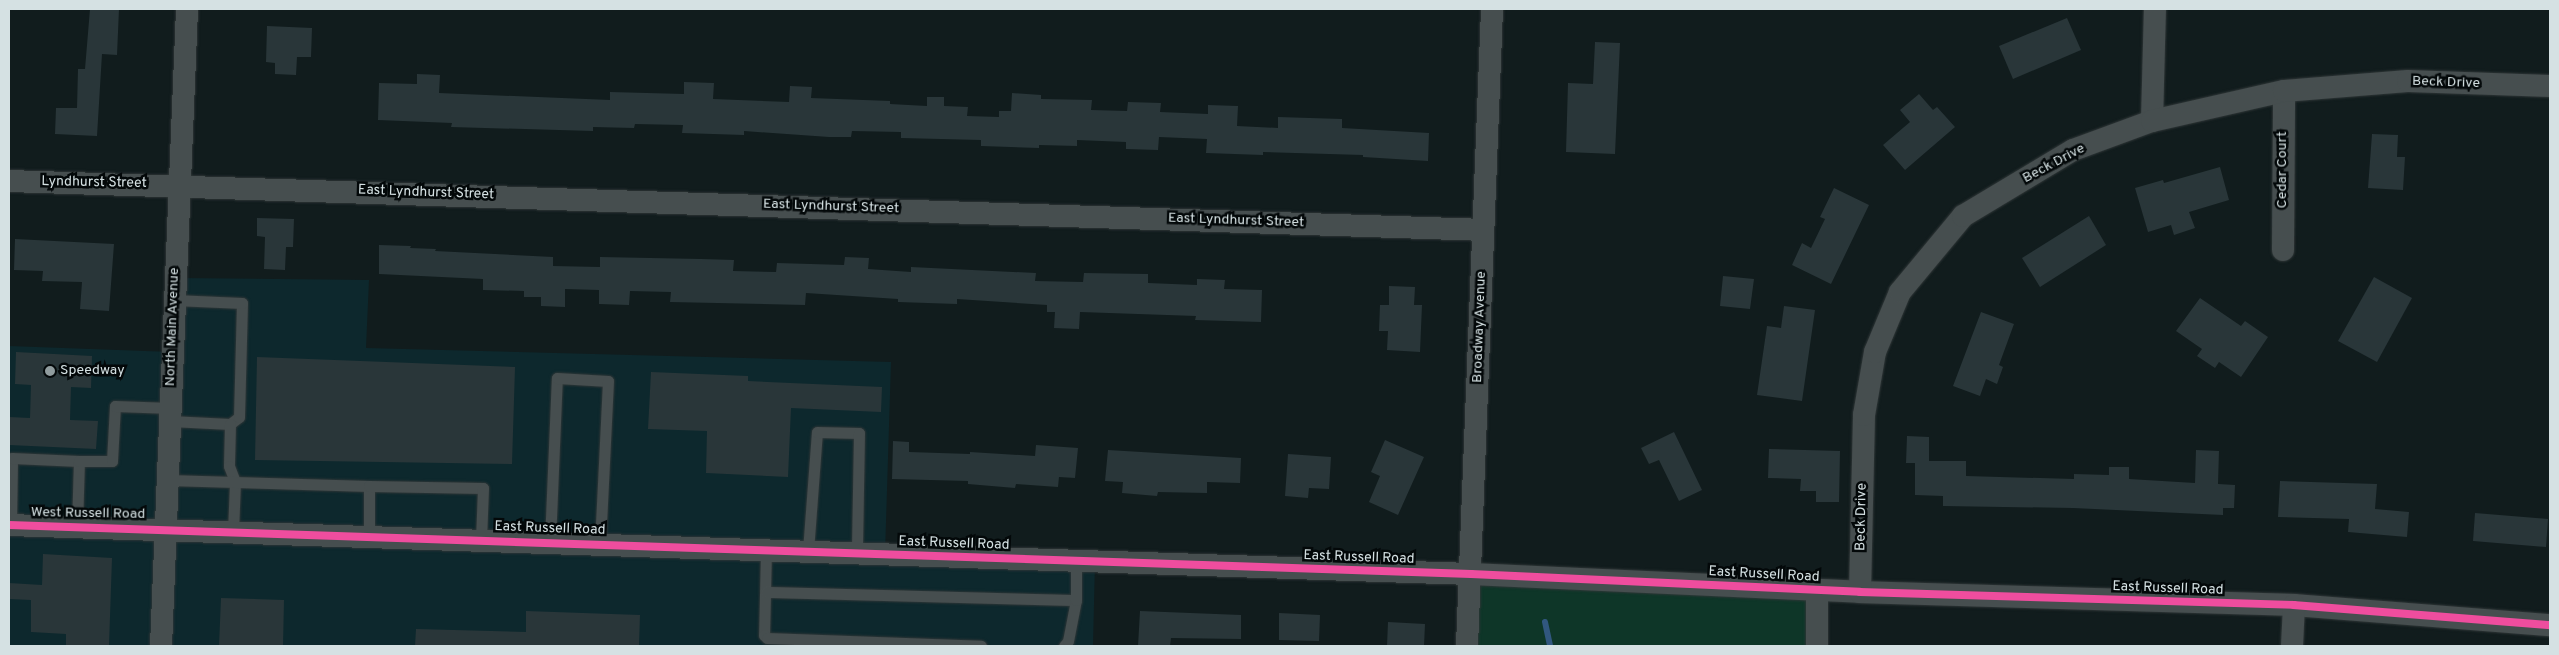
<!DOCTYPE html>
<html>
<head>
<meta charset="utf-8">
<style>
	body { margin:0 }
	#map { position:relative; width:2559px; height:655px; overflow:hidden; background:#111c1d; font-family:Overpass,sans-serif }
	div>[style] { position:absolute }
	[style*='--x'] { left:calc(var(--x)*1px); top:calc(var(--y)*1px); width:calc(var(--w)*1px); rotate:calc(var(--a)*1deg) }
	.built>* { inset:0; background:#0d282d }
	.green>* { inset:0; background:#0e3628 }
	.stream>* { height:6px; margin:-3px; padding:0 3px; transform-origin:3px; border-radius:3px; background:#31577f }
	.building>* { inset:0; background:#293639 }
	.roads { filter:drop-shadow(0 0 1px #2f3637) drop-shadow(0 0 1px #2f3637) }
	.lane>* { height:11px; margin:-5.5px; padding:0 5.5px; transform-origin:5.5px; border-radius:5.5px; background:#464e4f }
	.street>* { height:22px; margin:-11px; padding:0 11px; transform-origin:11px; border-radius:11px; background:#464e4f }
	.cycleway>* { height:8px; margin:-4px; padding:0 4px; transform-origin:4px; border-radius:4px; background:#ef4d9e }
	.dots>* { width:14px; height:14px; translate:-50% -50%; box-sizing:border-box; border:2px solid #030809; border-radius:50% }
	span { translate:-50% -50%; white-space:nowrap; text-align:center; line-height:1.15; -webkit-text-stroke:5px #030809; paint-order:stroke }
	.street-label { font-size:14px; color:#d5e1e3 }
	.poi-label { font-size:14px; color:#d5e1e3 }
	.left { translate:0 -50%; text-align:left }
	.frame { position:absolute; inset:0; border:10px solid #d5e1e3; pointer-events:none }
</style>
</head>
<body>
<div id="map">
	<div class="built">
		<div style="clip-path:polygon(175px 278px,369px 280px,366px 348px,891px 362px,885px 554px,1095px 561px,1093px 646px,9px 646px,9px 346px,172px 352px)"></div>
	</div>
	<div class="green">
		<div style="clip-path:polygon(1471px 574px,1817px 590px,1817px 646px,1467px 646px)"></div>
	</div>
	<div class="stream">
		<div style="--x:1545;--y:622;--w:25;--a:78"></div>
	</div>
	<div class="building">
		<div style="clip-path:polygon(90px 9px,119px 9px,117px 55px,102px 54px,97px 136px,55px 134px,56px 108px,77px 108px,78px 69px,85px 69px)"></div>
		<div style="clip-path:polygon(2067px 18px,2081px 50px,2013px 79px,1999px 46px)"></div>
		<div style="clip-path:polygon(267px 26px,312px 28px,311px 57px,297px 57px,296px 75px,275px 74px,275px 63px,266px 62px)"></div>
		<div style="clip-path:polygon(1595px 42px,1620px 43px,1615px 154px,1566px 152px,1568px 83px,1593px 84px)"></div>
		<div style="clip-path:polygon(417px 74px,440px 75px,439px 93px,610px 100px,610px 92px,684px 94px,684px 82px,714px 83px,713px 99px,789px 102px,790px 86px,812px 87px,811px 98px,890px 101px,890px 104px,927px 106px,927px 97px,944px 97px,944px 106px,968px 107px,967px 116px,999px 117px,999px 111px,1011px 111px,1012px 93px,1041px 95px,1041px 99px,1092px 100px,1091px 110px,1127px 111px,1128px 102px,1161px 103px,1160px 112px,1208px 114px,1208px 105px,1238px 106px,1237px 126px,1278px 128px,1278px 117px,1342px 119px,1342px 128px,1429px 133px,1428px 161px,1363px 157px,1363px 155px,1263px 152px,1263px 155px,1206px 153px,1207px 139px,1159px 137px,1158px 150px,1126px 149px,1126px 142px,1077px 140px,1077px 146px,1039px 145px,1039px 148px,981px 146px,981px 140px,901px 138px,901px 132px,852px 131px,851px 137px,829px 137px,744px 131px,744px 135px,682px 133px,683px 125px,635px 124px,634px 128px,593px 127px,593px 131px,451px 127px,452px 123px,378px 120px,379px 83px,417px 84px)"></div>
		<div style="clip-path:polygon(1919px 94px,1933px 110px,1937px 107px,1955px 127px,1905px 170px,1883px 145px,1910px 122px,1900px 110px)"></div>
		<div style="clip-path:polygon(2372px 134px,2398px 135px,2397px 157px,2405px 157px,2403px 190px,2368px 188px)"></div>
		<div style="clip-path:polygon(2220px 167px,2229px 200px,2189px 212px,2195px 228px,2174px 235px,2171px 225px,2148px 232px,2135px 188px,2163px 180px,2164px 183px)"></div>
		<div style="clip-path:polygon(1834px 188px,1869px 205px,1831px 284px,1792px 265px,1802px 243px,1811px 248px,1825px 219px,1820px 217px)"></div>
		<div style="clip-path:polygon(2089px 216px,2106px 245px,2040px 287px,2022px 258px)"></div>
		<div style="clip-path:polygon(257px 218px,294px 219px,293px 247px,286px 247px,285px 270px,264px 269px,265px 237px,257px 236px)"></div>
		<div style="clip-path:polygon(15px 239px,114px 244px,109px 311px,80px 309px,82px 282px,42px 281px,43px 271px,14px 270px)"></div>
		<div style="clip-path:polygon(379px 245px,411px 246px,410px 248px,436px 249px,435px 251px,553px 257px,553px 266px,600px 267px,600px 257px,701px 259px,734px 260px,733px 271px,776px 272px,777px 263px,844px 265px,845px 257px,869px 258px,868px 269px,911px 272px,911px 267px,1036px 273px,1035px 281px,1083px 282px,1084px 273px,1148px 274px,1148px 283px,1197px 285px,1197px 279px,1225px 280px,1224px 289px,1262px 290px,1261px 322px,1195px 320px,1196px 316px,1080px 312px,1079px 329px,1054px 328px,1055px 312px,1047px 312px,1047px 305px,957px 299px,957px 304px,898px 302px,898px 299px,806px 293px,805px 305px,670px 302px,671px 292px,630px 291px,629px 305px,599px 304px,599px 290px,565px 289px,565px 307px,541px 306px,541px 297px,524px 297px,524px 291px,483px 290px,483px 279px,379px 274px)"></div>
		<div style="clip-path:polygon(1723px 276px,1754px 279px,1750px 309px,1720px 306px)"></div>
		<div style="clip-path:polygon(2374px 277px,2412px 298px,2377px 362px,2338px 341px)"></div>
		<div style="clip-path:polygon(1389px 286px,1415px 287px,1414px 305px,1422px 305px,1420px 352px,1387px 350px,1388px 331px,1379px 331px,1380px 305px,1389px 305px)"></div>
		<div style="clip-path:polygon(2200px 298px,2241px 326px,2245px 321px,2268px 337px,2241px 377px,2219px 362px,2215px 368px,2197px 356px,2202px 349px,2176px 331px)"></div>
		<div style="clip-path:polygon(1784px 306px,1815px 310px,1802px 401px,1757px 395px,1767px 326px,1781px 328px)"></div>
		<div style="clip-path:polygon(1981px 312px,2014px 324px,1999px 365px,2003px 367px,1997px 384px,1986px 379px,1980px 396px,1953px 386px)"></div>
		<div style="clip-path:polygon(16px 352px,92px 356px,91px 388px,71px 387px,70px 420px,98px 421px,96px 449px,9px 445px,9px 417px,30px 418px,31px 385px,15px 384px)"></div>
		<div style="clip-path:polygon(257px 357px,515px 367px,512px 464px,255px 460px)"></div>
		<div style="clip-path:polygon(651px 372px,748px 376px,748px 381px,882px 387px,881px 412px,791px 408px,788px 477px,706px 473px,707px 431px,648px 429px)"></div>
		<div style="clip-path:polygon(1674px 432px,1702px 490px,1679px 501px,1659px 460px,1649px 464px,1641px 448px)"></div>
		<div style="clip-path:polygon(1907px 436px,1929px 437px,1929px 461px,1966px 461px,1966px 476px,2074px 479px,2074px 474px,2109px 475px,2109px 467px,2129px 467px,2129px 479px,2195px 483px,2196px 450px,2219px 451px,2218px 484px,2235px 485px,2234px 508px,2223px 508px,2223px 515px,2073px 508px,1943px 506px,1943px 496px,1915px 495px,1915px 463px,1906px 463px)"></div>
		<div style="clip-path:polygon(1385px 440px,1424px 457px,1398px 515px,1369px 502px,1380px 476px,1371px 472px)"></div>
		<div style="clip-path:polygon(893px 441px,909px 442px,909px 452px,970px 454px,970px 452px,1035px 456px,1036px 445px,1078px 448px,1075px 478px,1059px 477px,1058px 487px,1016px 484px,1015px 488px,968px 484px,968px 481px,892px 479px)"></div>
		<div style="clip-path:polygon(1769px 449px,1840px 451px,1839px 502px,1816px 502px,1816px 491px,1800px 491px,1801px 479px,1768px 478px)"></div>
		<div style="clip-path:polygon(1108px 450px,1241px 458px,1240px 483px,1207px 482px,1207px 493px,1158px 492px,1157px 496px,1122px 493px,1123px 482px,1105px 481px)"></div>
		<div style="clip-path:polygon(1288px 454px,1331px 457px,1329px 489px,1309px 488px,1308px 498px,1285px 496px)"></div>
		<div style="clip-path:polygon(2280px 481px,2377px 484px,2375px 509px,2409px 512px,2407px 537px,2348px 532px,2349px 519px,2278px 517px)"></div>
		<div style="clip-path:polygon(2475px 513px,2548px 519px,2546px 547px,2473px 541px)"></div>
		<div style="clip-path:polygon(43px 554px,112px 558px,109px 646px,66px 646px,66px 634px,31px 632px,31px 600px,9px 599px,9px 583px,42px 585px)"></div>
		<div style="clip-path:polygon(221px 598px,284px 600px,283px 646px,219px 646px)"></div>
		<div style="clip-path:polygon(526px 611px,640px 615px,639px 646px,415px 646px,416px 629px,526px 632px)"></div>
		<div style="clip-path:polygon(1140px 611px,1241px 615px,1241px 639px,1171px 638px,1170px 646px,1138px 646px)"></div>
		<div style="clip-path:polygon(1279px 613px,1320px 615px,1319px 641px,1279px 640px)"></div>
		<div style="clip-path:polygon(1388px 622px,1425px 624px,1424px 646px,1387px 646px)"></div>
	</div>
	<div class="roads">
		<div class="lane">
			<div style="--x:170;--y:421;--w:60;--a:2.9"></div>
			<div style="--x:230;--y:424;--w:11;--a:-38"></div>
			<div style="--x:239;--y:417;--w:114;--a:-88.5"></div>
			<div style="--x:242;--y:303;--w:68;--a:-177.5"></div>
			<div style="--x:230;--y:424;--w:42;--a:91.4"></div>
			<div style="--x:229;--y:466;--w:17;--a:69"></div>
			<div style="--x:235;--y:482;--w:49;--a:92.3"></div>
			<div style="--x:168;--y:480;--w:201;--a:1.7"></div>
			<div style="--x:11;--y:525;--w:67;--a:-89.1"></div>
			<div style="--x:12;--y:458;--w:67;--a:2.6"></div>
			<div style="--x:77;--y:527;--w:66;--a:-88.3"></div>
			<div style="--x:79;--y:461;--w:33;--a:0"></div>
			<div style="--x:112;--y:461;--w:55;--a:-86.9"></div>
			<div style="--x:115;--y:406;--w:56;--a:2"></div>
			<div style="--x:369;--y:536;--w:50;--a:-90"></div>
			<div style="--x:369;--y:486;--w:114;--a:1"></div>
			<div style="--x:483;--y:488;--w:52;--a:92.2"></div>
			<div style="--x:550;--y:542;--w:164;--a:-87.6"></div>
			<div style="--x:557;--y:378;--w:51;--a:3.4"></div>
			<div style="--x:608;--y:381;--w:163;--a:92.8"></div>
			<div style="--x:766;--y:550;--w:85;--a:91.3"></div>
			<div style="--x:764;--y:635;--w:4;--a:45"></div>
			<div style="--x:767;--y:638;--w:214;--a:2.1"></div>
			<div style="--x:808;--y:551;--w:119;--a:-85.7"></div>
			<div style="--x:817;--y:432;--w:42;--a:1.4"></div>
			<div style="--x:859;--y:433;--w:120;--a:91"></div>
			<div style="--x:766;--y:592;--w:310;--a:1.5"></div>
			<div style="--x:1064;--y:646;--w:6;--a:-51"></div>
			<div style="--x:1068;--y:641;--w:42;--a:-79"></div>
			<div style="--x:1076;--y:600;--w:40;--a:-90"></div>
		</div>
		<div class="street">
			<div style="--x:2152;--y:121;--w:112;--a:-88.5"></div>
			<div style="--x:9;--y:181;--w:1475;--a:1.9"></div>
			<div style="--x:2283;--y:250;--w:159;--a:-89.6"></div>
			<div style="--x:9;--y:525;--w:1463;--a:1.92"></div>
			<div style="--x:1471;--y:574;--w:389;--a:2.6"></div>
			<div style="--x:1860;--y:592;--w:434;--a:1.7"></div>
			<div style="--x:2294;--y:605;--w:257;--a:4.5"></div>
			<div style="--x:1860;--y:592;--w:177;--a:-88.7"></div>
			<div style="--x:1864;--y:415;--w:64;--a:-80.1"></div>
			<div style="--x:1875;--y:352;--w:65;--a:-67.4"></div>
			<div style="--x:1900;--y:292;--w:99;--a:-50.3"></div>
			<div style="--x:1963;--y:216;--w:128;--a:-31"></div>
			<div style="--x:2073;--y:150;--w:84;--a:-20.2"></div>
			<div style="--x:2152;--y:121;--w:135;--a:-12.8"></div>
			<div style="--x:2284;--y:91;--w:124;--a:-4.6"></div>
			<div style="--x:2408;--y:81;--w:142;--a:2"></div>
			<div style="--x:161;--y:646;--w:638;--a:-87.66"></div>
			<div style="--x:1467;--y:646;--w:637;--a:-87.75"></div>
			<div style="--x:1817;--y:646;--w:56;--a:-90"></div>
			<div style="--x:2292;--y:646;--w:41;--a:-87.2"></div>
		</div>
	</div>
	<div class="cycleway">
		<div style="--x:9;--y:525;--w:1463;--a:1.92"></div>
		<div style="--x:1471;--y:574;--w:389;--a:2.6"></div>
		<div style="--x:1860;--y:592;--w:434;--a:1.7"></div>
		<div style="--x:2294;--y:605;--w:257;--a:4.5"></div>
	</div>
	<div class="dots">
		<div style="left:50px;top:371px;background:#909c9e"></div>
	</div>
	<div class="street-label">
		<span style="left:2446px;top:83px;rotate:2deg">Beck Drive</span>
		<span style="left:2054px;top:164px;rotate:-28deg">Beck Drive</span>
		<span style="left:2283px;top:170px;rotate:-90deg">Cedar Court</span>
		<span style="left:94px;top:183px;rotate:1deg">Lyndhurst Street</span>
		<span style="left:426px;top:193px;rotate:2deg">East Lyndhurst Street</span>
		<span style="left:831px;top:207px;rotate:2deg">East Lyndhurst Street</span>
		<span style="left:1236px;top:221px;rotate:2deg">East Lyndhurst Street</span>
		<span style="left:173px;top:327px;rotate:-88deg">North Main Avenue</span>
		<span style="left:1480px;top:327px;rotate:-88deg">Broadway Avenue</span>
		<span style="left:88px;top:514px;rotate:1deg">West Russell Road</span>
		<span style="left:1862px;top:517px;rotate:-89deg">Beck Drive</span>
		<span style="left:550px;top:529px;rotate:2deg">East Russell Road</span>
		<span style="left:954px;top:544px;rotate:2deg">East Russell Road</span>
		<span style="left:1359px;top:558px;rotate:2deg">East Russell Road</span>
		<span style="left:1764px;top:575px;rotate:3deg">East Russell Road</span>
		<span style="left:2168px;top:589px;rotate:2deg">East Russell Road</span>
	</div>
	<div class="poi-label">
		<span class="left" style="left:60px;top:371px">Speedway</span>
	</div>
	<div class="frame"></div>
</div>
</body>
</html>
